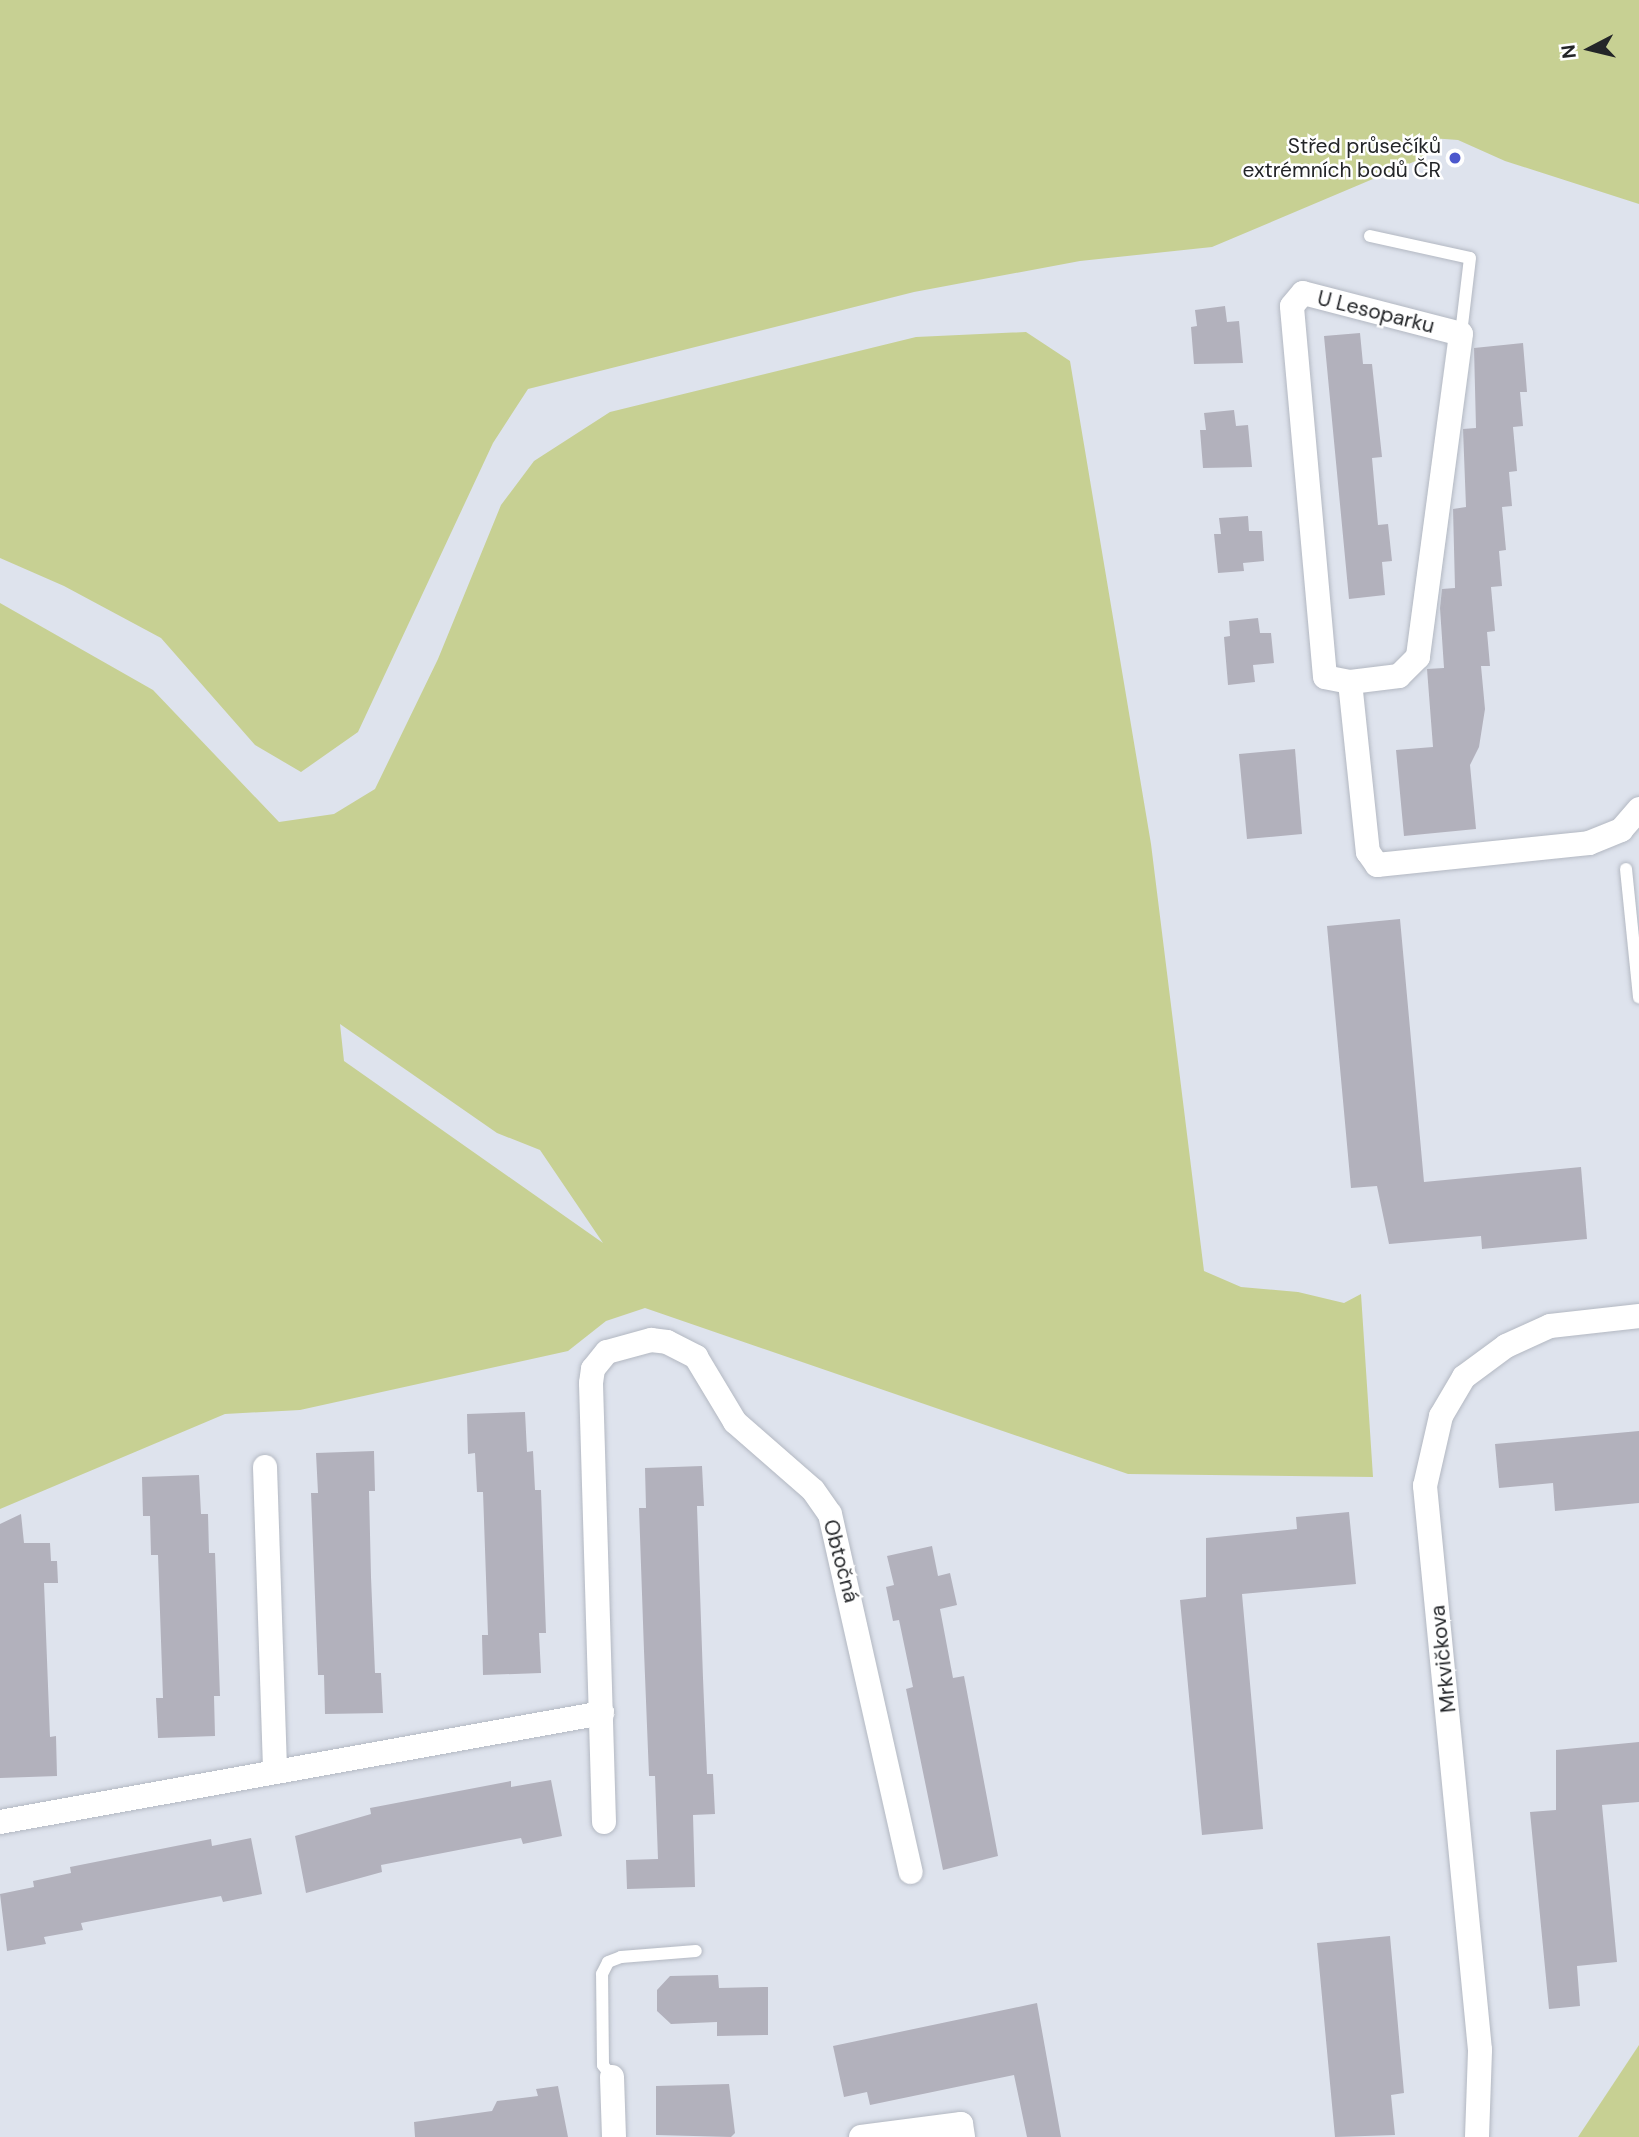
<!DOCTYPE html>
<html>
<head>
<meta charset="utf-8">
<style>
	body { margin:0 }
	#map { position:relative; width:1639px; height:2137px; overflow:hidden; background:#dee3ed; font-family:"DM Sans",sans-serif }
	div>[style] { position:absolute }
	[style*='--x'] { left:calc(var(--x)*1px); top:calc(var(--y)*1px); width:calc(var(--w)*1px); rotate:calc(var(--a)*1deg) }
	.green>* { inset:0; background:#c7d093 }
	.building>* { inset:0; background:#b2b1bc }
	.roads { filter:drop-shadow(0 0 2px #b3b8c2) drop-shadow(0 0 2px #b3b8c2) }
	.lane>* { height:12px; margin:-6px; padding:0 6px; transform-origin:6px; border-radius:6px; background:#fff }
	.street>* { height:24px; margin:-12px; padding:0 12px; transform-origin:12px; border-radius:12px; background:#fff }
	.dots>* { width:19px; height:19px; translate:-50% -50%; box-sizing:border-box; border:4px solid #fff; border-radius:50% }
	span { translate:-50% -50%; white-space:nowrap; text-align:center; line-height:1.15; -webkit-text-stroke:5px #fff; paint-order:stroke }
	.poi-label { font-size:21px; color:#232528 }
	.right { translate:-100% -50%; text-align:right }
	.street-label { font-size:21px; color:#232528 }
	.north { position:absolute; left:1555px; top:14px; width:70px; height:70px; -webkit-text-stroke:5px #fff; paint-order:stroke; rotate:263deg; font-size:19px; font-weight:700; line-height:28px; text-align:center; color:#232528 }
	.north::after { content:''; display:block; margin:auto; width:24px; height:32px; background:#232528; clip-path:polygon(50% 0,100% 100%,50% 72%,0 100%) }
</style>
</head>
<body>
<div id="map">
	<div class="green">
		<div style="clip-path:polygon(0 0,1639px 0,1639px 204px,1505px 161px,1458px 140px,1431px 138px,1432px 149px,1425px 157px,1212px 247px,1080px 261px,914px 292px,528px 389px,493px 443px,358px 732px,301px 772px,255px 745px,161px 638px,64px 586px,0 558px)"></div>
		<div style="clip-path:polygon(evenodd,1026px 332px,1070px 361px,1151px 844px,1204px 1271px,1241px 1287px,1298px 1292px,1344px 1303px,1361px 1294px,1373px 1477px,1128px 1474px,645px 1308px,606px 1321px,568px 1351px,300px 1410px,225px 1414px,0 1509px,0 603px,153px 690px,279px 822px,334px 814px,375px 789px,438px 659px,501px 505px,534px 461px,610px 412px,916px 337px,1026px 332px,340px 1024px,497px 1133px,540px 1150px,603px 1243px,344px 1061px,340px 1024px)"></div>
		<div style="clip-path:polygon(1639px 2045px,1639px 2137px,1578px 2137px)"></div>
	</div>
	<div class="building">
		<div style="clip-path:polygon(1225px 306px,1227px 322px,1239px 321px,1243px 363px,1194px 364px,1191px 327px,1197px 326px,1195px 310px)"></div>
		<div style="clip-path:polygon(1360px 333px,1363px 364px,1372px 364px,1382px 457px,1372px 458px,1378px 525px,1388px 524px,1392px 561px,1382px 562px,1385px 595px,1349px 599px,1324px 336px)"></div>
		<div style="clip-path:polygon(1523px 343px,1527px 392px,1520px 392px,1523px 426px,1513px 427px,1517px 471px,1509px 472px,1512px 506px,1502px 507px,1506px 550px,1499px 551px,1502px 586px,1491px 587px,1495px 631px,1487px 632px,1490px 666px,1481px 666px,1485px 709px,1479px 747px,1470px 765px,1476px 829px,1404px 836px,1396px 750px,1433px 747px,1427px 669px,1444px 668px,1440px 608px,1442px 589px,1455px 588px,1453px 509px,1466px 507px,1463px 429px,1476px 428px,1474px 348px)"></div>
		<div style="clip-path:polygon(1234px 410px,1236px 426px,1248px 425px,1252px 467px,1203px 468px,1200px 430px,1206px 430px,1204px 413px)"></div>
		<div style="clip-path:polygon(1248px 516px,1249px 531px,1262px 531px,1264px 561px,1243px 563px,1244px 571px,1218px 573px,1214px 534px,1221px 534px,1219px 518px)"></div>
		<div style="clip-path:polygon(1258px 618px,1260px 633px,1271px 633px,1274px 663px,1253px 665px,1255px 682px,1228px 685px,1224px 637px,1230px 636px,1229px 621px)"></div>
		<div style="clip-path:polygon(1295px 749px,1302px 834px,1247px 839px,1239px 754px)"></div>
		<div style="clip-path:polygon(1400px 919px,1424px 1182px,1581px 1167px,1587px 1239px,1482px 1249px,1481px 1236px,1389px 1244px,1377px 1186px,1351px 1188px,1327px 926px)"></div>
		<div style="clip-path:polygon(525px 1412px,527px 1452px,533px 1451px,535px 1490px,541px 1490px,546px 1633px,539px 1633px,541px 1673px,483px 1675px,482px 1635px,488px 1635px,483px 1492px,477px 1492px,475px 1453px,468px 1454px,467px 1414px)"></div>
		<div style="clip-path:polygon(1639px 1431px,1639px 1503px,1555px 1511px,1553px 1483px,1499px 1488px,1495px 1444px)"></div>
		<div style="clip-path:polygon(374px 1451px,375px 1491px,369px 1491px,371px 1577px,375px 1673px,381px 1673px,383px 1713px,325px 1714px,324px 1675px,318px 1675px,311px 1493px,318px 1493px,316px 1453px)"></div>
		<div style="clip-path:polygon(702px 1466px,704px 1506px,697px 1506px,703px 1678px,707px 1774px,713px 1774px,715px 1814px,693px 1815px,695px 1887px,627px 1889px,626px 1860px,658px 1859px,655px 1776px,649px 1776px,644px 1651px,639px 1508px,646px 1508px,645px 1468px)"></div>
		<div style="clip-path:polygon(199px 1475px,201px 1514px,208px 1514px,209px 1553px,215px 1553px,220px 1696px,214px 1696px,215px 1736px,158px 1738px,156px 1698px,163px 1698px,158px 1555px,151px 1555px,150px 1516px,143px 1516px,142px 1477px)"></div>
		<div style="clip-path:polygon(1349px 1512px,1356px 1584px,1242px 1594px,1263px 1829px,1202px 1835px,1180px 1600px,1206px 1597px,1206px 1538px,1297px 1529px,1296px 1517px)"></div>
		<div style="clip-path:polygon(21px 1514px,24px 1543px,50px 1543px,51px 1561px,57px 1561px,58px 1583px,44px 1583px,50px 1737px,56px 1736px,57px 1776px,0 1778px,0 1524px)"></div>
		<div style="clip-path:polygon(932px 1546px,938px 1576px,950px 1573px,957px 1605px,940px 1609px,953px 1678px,964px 1676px,998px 1856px,943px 1870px,906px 1689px,913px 1687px,899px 1620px,893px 1621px,886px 1587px,894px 1585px,887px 1556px)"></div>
		<div style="clip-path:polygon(1639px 1742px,1639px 1802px,1602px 1805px,1617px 1962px,1577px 1966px,1580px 2006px,1549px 2009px,1530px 1812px,1556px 1810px,1556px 1750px)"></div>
		<div style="clip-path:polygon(551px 1780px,562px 1836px,523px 1844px,521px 1838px,381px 1865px,382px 1872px,306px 1893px,295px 1836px,371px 1814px,370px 1808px,511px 1781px,511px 1787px)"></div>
		<div style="clip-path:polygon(251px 1838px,262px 1894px,223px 1902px,221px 1896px,81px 1923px,83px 1930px,44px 1937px,46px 1944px,7px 1951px,0 1894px,34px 1887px,33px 1881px,71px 1873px,70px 1867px,211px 1839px,212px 1846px)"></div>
		<div style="clip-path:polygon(1390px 1936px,1404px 2093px,1391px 2095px,1395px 2135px,1335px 2137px,1317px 1943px)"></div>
		<div style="clip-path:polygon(718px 1975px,719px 1988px,768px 1987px,768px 2035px,717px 2036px,717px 2022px,671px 2024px,657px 2011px,657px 1990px,670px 1976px)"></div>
		<div style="clip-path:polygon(1037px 2003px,1061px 2137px,1027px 2137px,1014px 2075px,870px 2105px,867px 2092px,844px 2097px,833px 2046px)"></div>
		<div style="clip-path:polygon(729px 2084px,735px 2133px,731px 2137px,656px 2135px,656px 2086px)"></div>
		<div style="clip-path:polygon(558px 2086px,568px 2137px,415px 2137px,414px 2122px,492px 2111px,497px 2101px,538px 2096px,536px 2089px)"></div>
	</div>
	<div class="roads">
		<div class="lane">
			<div style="--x:1370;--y:236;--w:102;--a:12.4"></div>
			<div style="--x:1470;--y:258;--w:77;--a:96.8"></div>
			<div style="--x:1626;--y:869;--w:129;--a:84.2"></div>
			<div style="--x:612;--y:2077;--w:15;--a:-127"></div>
			<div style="--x:603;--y:2065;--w:91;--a:-90.6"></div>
			<div style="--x:602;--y:1974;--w:13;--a:-63"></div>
			<div style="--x:608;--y:1962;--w:14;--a:-21"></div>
			<div style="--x:621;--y:1957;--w:75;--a:-4.6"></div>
		</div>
		<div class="street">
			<div style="--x:1303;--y:293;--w:163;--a:14.5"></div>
			<div style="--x:1461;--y:334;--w:326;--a:97.6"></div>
			<div style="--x:1418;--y:657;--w:27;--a:135"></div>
			<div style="--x:1399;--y:676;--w:49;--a:173"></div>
			<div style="--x:1350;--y:682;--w:25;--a:-169"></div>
			<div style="--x:1325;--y:677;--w:372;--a:-95.1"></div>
			<div style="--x:1292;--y:306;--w:17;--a:-50"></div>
			<div style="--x:1350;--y:682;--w:171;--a:84"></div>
			<div style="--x:1368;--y:852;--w:16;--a:55"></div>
			<div style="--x:1377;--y:865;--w:213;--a:-5.9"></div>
			<div style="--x:1589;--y:843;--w:35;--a:-22"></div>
			<div style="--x:1621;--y:830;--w:28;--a:-49"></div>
			<div style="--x:265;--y:1467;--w:304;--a:88.1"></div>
			<div style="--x:0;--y:1822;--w:612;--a:-10.26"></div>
			<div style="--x:604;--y:1822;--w:439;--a:-91.7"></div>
			<div style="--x:591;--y:1383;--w:14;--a:-82"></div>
			<div style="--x:593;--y:1369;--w:22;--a:-51"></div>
			<div style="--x:607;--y:1352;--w:46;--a:-15.3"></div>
			<div style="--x:651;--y:1340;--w:16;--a:7"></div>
			<div style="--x:667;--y:1342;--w:33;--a:27"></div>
			<div style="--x:696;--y:1357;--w:76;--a:59"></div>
			<div style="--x:735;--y:1422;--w:103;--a:41.1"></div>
			<div style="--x:813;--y:1490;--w:29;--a:55"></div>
			<div style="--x:830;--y:1514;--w:367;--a:77.3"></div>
			<div style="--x:612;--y:2077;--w:60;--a:88.1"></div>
			<div style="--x:861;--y:2137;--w:101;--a:-7.4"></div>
			<div style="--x:961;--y:2124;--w:13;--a:81"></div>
			<div style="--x:1477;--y:2137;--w:87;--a:-88"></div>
			<div style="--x:1480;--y:2050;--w:567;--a:-95.57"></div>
			<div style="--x:1425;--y:1486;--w:72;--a:-77.1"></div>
			<div style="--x:1441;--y:1416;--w:45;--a:-59.5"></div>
			<div style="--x:1464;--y:1377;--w:52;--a:-36.4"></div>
			<div style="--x:1506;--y:1346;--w:48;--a:-24.4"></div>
			<div style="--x:1550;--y:1326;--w:90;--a:-6.4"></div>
		</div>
	</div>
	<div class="dots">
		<div style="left:1455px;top:158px;background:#4c58cd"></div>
	</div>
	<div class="poi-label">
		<span class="right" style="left:1441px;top:158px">Střed průsečíků<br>extrémních bodů ČR</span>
	</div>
	<div class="street-label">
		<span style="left:1376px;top:312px;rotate:14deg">U Lesoparku</span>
		<span style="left:841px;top:1561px;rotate:75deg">Obtočná</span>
		<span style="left:1443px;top:1659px;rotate:-96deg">Mrkvičkova</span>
	</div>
	<div class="north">N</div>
</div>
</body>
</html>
